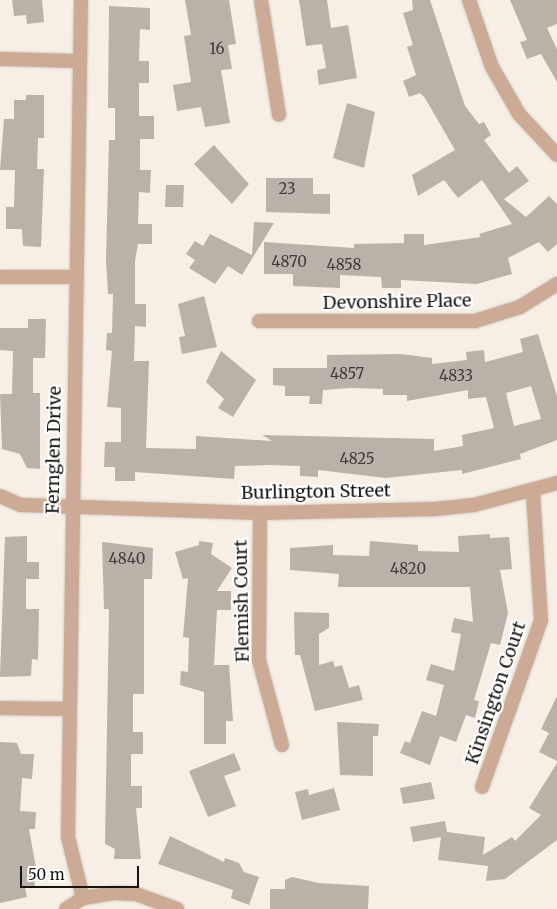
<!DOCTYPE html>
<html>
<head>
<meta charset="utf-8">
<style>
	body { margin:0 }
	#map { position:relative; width:557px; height:909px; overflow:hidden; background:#f7efe5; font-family:Merriweather,serif }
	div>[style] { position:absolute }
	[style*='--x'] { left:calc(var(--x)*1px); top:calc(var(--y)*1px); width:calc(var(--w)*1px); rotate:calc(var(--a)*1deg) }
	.building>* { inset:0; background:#bab2a8 }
	.roads { filter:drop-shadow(0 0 1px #d3ccc3) drop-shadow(0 0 1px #d3ccc3) }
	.minor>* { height:14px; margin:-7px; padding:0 7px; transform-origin:7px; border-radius:7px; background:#ccaa95 }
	span { translate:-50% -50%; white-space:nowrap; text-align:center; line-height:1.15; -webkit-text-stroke:4.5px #fff; paint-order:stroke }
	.number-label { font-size:15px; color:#403c37 }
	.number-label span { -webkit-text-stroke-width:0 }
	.street-label { font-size:18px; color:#171511 }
	.scale { position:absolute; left:20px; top:866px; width:119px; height:22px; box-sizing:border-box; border:2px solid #171511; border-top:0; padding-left:6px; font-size:15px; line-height:18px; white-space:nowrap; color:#171511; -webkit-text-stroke:4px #fff; paint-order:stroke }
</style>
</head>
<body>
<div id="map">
	<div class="building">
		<div style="clip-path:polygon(12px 0,42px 0,44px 22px,27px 24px,26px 15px,14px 16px)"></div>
		<div style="clip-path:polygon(185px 0,229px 0,236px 44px,228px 45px,232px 69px,221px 70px,230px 123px,205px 127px,201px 107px,177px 111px,173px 85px,191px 82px,184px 36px,191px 35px)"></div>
		<div style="clip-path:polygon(299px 0,327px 0,331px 28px,348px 25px,357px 78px,319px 85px,317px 70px,326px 68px,322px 44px,306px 46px)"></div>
		<div style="clip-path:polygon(412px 0,430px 0,465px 106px,479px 124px,484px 122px,491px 135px,484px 140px,509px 173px,517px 166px,529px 181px,504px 199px,526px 217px,549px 196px,557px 204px,557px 244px,548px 252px,539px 242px,508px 258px,512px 274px,477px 284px,401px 280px,401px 288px,382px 288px,381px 277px,340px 275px,340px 288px,293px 286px,293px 274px,264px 274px,264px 242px,354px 248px,354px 244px,404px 243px,404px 234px,424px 234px,424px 245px,481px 237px,479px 234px,512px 224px,482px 180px,458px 198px,444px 180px,418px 196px,412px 175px,455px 150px,425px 98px,420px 93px,409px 97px,403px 81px,416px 75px,407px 47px,413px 45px,403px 13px,413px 10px)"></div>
		<div style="clip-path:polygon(510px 0,557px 0,557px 24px,547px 28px,557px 49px,557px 82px,541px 54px,527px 59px,520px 42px,527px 40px)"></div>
		<div style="clip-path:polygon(evenodd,109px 6px,150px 8px,150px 30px,140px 29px,139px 61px,149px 61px,149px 83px,139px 83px,139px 116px,154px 116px,154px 139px,140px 139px,140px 170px,151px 170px,150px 193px,139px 192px,138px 224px,152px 224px,152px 244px,138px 244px,135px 261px,135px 304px,146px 304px,146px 327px,135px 326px,134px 361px,149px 361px,146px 448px,196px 449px,196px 436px,272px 441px,262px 435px,434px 439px,434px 451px,463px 446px,462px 435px,494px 428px,486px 397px,468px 399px,468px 390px,407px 401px,407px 395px,383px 395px,383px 389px,351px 388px,323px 390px,322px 404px,309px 404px,310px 396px,285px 396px,285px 386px,273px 385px,273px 368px,327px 368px,327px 355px,401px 354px,432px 358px,432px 364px,467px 360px,466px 352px,484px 350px,485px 362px,523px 352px,520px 339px,538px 334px,557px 396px,557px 440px,520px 454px,521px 459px,462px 474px,462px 470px,386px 478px,318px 470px,318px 477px,300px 476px,300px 466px,269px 465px,235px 466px,234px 479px,135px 472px,135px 481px,115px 481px,115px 467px,104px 467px,105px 442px,121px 442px,121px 408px,107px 407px,112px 351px,106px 350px,107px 333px,112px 333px,113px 294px,108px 294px,106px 261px,109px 140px,115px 140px,115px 108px,108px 108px,109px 6px,531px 386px,541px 419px,514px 426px,506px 393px,531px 386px)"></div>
		<div style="clip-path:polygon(26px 95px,44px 95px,44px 138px,38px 138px,37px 169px,44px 169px,41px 247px,23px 246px,22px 229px,6px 229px,6px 207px,14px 207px,15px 170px,0 170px,4px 119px,14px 119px,14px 100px,26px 100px)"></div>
		<div style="clip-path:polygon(347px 103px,375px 112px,364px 168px,333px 158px)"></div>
		<div style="clip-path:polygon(214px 145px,249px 184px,232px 204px,194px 164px)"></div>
		<div style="clip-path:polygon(266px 178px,313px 178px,313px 194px,330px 194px,330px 214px,266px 212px)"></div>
		<div style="clip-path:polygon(166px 185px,184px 185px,183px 207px,165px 207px)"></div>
		<div style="clip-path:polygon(254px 222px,274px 223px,242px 275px,228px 266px,215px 284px,189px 268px,195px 260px,186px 254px,195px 241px,203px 246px,210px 234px,252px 255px)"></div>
		<div style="clip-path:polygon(204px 296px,217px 347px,182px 354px,179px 337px,185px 336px,178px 304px)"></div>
		<div style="clip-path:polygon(28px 319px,46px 319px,45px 358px,33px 358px,33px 393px,40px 393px,40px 469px,27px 468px,20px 454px,2px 449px,0 394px,12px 394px,13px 351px,0 350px,0 328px,28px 328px)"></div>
		<div style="clip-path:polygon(221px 351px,256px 380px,233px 417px,218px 408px,224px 399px,206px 382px)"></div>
		<div style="clip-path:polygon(490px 534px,490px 538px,509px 537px,512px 569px,500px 570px,508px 613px,500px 645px,491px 643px,474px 700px,479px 701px,475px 718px,466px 715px,456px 742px,440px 736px,430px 765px,400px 753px,405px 741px,410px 743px,422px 711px,436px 716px,444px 685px,426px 680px,431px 664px,454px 671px,461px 634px,451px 632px,454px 618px,473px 622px,470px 587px,338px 587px,339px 574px,290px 570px,290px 548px,333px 545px,333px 555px,369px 556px,370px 541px,418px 545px,418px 551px,459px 552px,458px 536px)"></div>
		<div style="clip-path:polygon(27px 536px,27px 562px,39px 562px,39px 579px,26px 579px,26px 609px,39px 609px,38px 660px,32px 659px,31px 676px,0 677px,5px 537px)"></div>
		<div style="clip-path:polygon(199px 541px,213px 543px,211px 554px,232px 568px,217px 591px,231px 591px,231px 610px,217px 610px,214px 665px,229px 665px,233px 721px,226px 721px,226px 744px,204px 744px,204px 692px,180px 685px,181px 671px,188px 672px,189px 638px,183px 637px,188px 578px,183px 579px,175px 552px,199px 545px)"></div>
		<div style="clip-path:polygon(102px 542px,153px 548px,152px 579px,144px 579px,144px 694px,133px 694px,133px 732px,143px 732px,143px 754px,131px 754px,131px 786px,142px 786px,142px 808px,136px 808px,141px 859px,114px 859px,115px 849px,105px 844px,109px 609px,104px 609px)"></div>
		<div style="clip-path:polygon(294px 612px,329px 613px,329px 628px,319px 634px,319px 665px,333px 661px,335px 667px,342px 665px,349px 688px,359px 685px,363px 700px,315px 711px,300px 655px,295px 655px)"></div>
		<div style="clip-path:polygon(557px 696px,557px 761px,539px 752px,549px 733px,541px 729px)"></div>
		<div style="clip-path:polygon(337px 722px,379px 724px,378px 736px,373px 736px,373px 776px,340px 775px)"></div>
		<div style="clip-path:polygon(0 742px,17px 743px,21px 754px,34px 754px,32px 779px,22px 778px,20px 811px,36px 812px,35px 829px,29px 829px,37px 873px,33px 874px,35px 886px,25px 888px,27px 897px,0 903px)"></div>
		<div style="clip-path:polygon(234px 753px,241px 770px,224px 776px,236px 806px,208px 817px,189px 771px)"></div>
		<div style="clip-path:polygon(557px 763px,557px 840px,505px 879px,486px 881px,488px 866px,438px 860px,441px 837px,413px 842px,410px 827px,445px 821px,447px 832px,485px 837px,483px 855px,512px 837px,515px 841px,541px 815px,529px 808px)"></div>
		<div style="clip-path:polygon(431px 782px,435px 799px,403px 804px,400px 788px)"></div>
		<div style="clip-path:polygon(334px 788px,340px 810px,302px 820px,295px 792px,308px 789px,309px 795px)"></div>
		<div style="clip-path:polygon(170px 836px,224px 862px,225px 858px,239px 863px,244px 872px,259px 877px,249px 905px,231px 898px,233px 890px,158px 864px)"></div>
		<div style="clip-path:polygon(292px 877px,319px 883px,369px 886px,368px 909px,270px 909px,270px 889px,285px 889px,285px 880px)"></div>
	</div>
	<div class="roads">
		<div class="minor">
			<div style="--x:81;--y:0;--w:837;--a:90.89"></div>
			<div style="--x:68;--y:837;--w:63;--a:76.2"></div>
			<div style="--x:261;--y:0;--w:116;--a:81.1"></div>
			<div style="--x:469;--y:0;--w:71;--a:71.1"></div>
			<div style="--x:492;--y:67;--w:54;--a:60.1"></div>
			<div style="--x:519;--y:114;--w:56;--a:47.2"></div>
			<div style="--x:0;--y:59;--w:78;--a:1.5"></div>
			<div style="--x:0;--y:277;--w:75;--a:0"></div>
			<div style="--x:259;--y:321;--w:216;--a:0"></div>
			<div style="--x:475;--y:321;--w:47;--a:-17.3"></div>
			<div style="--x:520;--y:307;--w:44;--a:-31.9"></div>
			<div style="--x:0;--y:496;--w:22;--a:24"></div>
			<div style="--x:20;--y:505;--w:240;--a:1.9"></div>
			<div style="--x:260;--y:513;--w:175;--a:-1.3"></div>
			<div style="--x:435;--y:509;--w:39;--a:-6"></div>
			<div style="--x:474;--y:505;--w:86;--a:-14.8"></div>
			<div style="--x:260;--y:513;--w:147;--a:90.4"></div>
			<div style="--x:259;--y:660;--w:88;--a:74.9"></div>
			<div style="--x:0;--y:708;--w:69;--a:0.8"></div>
			<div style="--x:482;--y:787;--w:177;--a:-70.5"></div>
			<div style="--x:541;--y:620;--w:128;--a:-93.6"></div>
			<div style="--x:66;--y:909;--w:20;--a:-33"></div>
			<div style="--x:83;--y:898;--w:33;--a:-9"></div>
			<div style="--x:116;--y:893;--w:20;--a:3"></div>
			<div style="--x:136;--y:894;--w:44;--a:20.1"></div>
		</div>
	</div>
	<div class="number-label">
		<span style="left:217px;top:49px">16</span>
		<span style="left:287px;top:189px">23</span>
		<span style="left:289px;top:262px">4870</span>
		<span style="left:344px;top:265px">4858</span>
		<span style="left:347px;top:374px">4857</span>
		<span style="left:456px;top:376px">4833</span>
		<span style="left:357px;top:459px">4825</span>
		<span style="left:127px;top:559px">4840</span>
		<span style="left:408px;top:569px">4820</span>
	</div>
	<div class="street-label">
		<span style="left:397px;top:302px;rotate:-1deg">Devonshire Place</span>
		<span style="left:54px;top:450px;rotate:-89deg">Fernglen Drive</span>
		<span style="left:316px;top:492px;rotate:-1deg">Burlington Street</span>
		<span style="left:242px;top:601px;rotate:-91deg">Flemish Court</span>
		<span style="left:496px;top:693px;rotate:-71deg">Kinsington Court</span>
	</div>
	<div class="scale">50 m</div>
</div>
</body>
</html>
